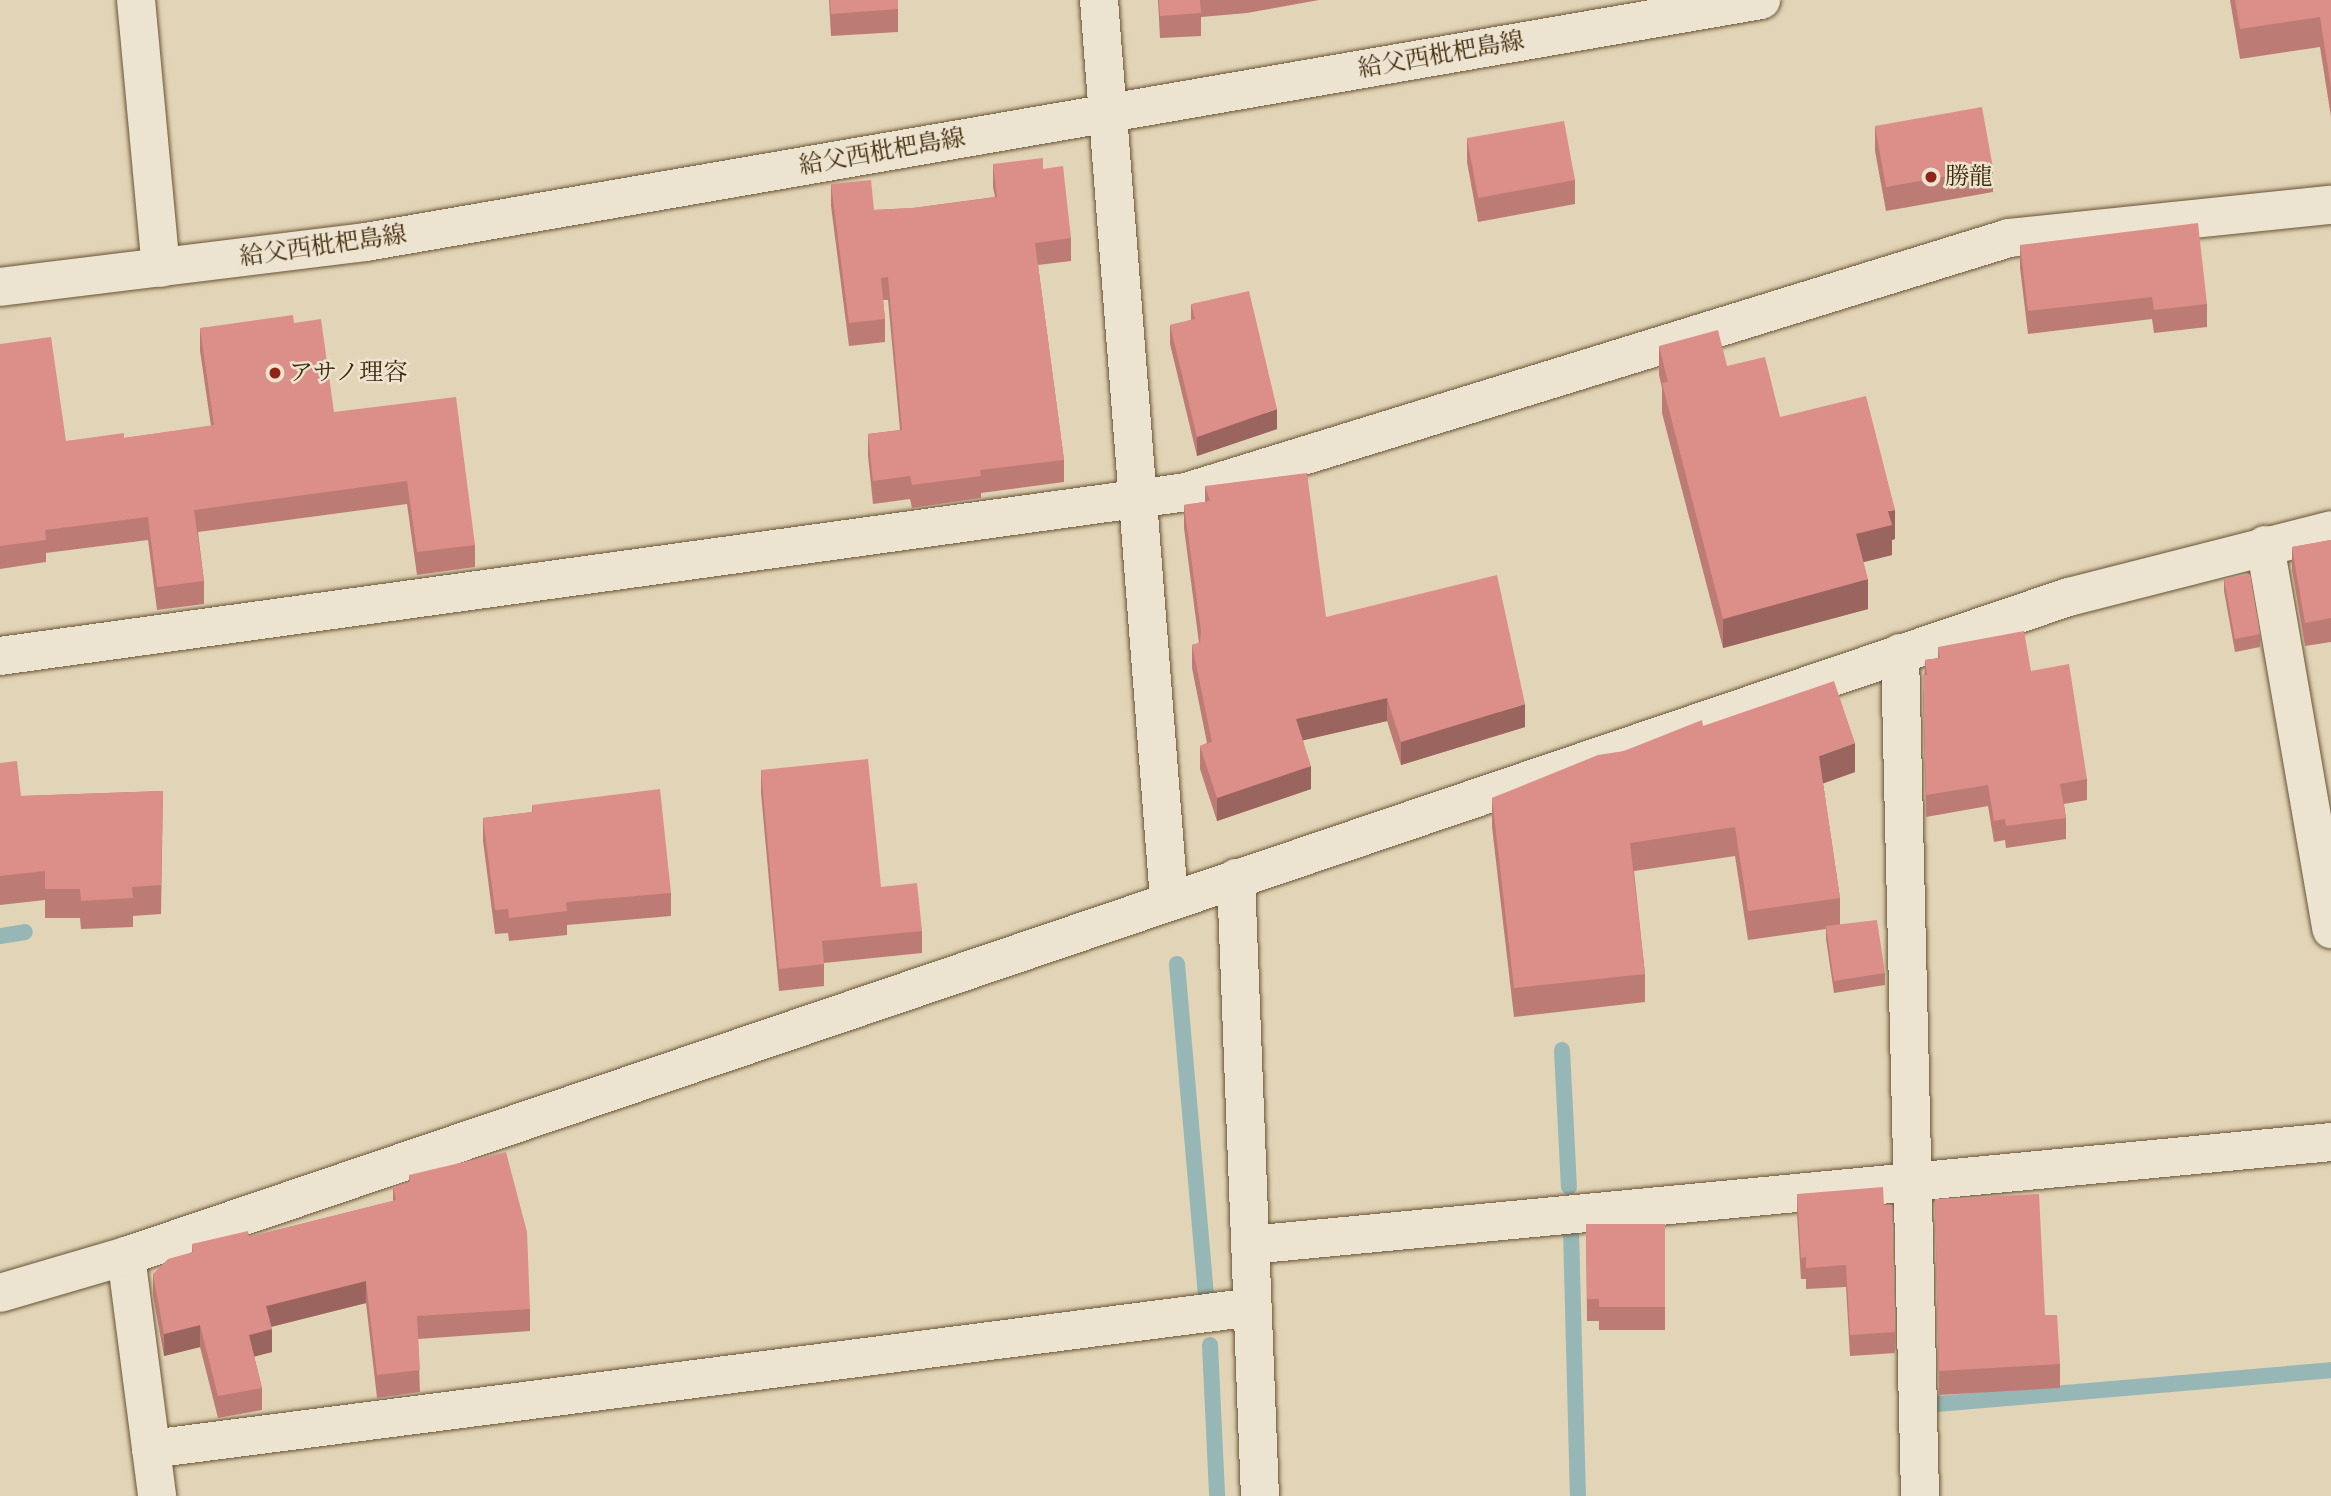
<!DOCTYPE html>
<html>
<head>
<meta charset="utf-8">
<style>
	body { margin:0 }
	#map { position:relative; width:2331px; height:1496px; overflow:hidden; background:#e2d4b6; font-family:Cardo,"Noto Serif JP",serif }
	div>[style] { position:absolute }
	[style*='--x'] { left:calc(var(--x)*1px); top:calc(var(--y)*1px); width:calc(var(--w)*1px); rotate:calc(var(--a)*1deg) }
	.stream>* { height:16px; margin:-8px; padding:0 8px; transform-origin:8px; border-radius:8px; background:#96b7b5 }
	.roads { filter:drop-shadow(0 0 2px #685434) drop-shadow(0 0 2px #685434) }
	.street>* { height:38px; margin:-19px; padding:0 19px; transform-origin:19px; border-radius:19px; background:#ece3d0 }
	.secondary>* { height:38px; margin:-19px; padding:0 19px; transform-origin:19px; border-radius:19px; background:#ece3d0 }
	.wall>* { inset:0; background:#bd7b75 }
	.shaded-wall>* { inset:0; background:#9a645f }
	.building>* { inset:0; background:#dc8f88 }
	.dots>* { width:19px; height:19px; translate:-50% -50%; box-sizing:border-box; border:4px solid #ece3d0; border-radius:50% }
	span { translate:-50% -50%; white-space:nowrap; text-align:center; line-height:1.15; -webkit-text-stroke:5px #ece3d0; paint-order:stroke }
	.street-label { font-size:24px; color:#3f2909 }
	.poi-label { font-size:24px; color:#3f2909 }
	.left { translate:0 -50%; text-align:left }
</style>
</head>
<body>
<div id="map">
	<div class="stream">
		<div style="--x:0;--y:936;--w:25;--a:-9"></div>
		<div style="--x:1177;--y:964;--w:330;--a:85"></div>
		<div style="--x:1562;--y:1050;--w:137;--a:87.1"></div>
		<div style="--x:1571;--y:1231;--w:265;--a:88.5"></div>
		<div style="--x:1210;--y:1345;--w:151;--a:87.3"></div>
		<div style="--x:1937;--y:1404;--w:395;--a:-4.9"></div>
	</div>
	<div class="roads">
		<div class="street">
			<div style="--x:136;--y:0;--w:269;--a:84.7"></div>
			<div style="--x:2265;--y:545;--w:390;--a:80.2"></div>
			<div style="--x:1900;--y:653;--w:843;--a:88.64"></div>
			<div style="--x:0;--y:656;--w:1197;--a:-7.87"></div>
			<div style="--x:1186;--y:492;--w:861;--a:-17.15"></div>
			<div style="--x:2009;--y:238;--w:324;--a:-5.9"></div>
			<div style="--x:1236;--y:878;--w:618;--a:87.78"></div>
			<div style="--x:1250;--y:1245;--w:1086;--a:-5.44"></div>
			<div style="--x:126;--y:1256;--w:242;--a:82.6"></div>
			<div style="--x:151;--y:1449;--w:1111;--a:-7.34"></div>
		</div>
		<div class="secondary">
			<div style="--x:1099;--y:0;--w:902;--a:85.55"></div>
			<div style="--x:0;--y:287;--w:369;--a:-7"></div>
			<div style="--x:366;--y:242;--w:1416;--a:-9.84"></div>
			<div style="--x:0;--y:1293;--w:131;--a:-16.4"></div>
			<div style="--x:126;--y:1256;--w:2052;--a:-18.74"></div>
			<div style="--x:2069;--y:597;--w:270;--a:-14.3"></div>
		</div>
	</div>
	<div class="wall">
		<div style="clip-path:polygon(829px 0,898px 0,898px 32px,831px 36px)"></div>
		<div style="clip-path:polygon(1158px 0,1319px 0,1247px 13px,1201px 17px,1201px 36px,1160px 38px)"></div>
		<div style="clip-path:polygon(2230px 0,2331px 0,2331px 117px,2320px 47px,2240px 59px)"></div>
		<div style="clip-path:polygon(1875px 126px,1993px 168px,1993px 192px,1886px 211px,1875px 151px)"></div>
		<div style="clip-path:polygon(1467px 138px,1575px 180px,1575px 204px,1478px 222px,1467px 162px)"></div>
		<div style="clip-path:polygon(993px 164px,1043px 169px,1071px 238px,1071px 261px,1038px 265px,1064px 460px,1064px 482px,981px 493px,981px 498px,912px 508px,910px 499px,873px 504px,868px 456px,868px 434px,900px 430px,888px 300px,883px 300px,885px 319px,885px 342px,849px 346px,831px 206px,831px 184px,874px 210px,913px 208px,995px 197px,993px 187px)"></div>
		<div style="clip-path:polygon(2020px 245px,2207px 304px,2207px 327px,2154px 333px,2152px 319px,2028px 334px,2020px 268px)"></div>
		<div style="clip-path:polygon(1191px 304px,1277px 429px,1197px 456px,1170px 344px,1170px 325px,1191px 320px)"></div>
		<div style="clip-path:polygon(294px 323px,334px 412px,475px 545px,475px 567px,417px 575px,407px 504px,198px 532px,204px 581px,204px 604px,157px 610px,148px 540px,46px 553px,46px 562px,0 569px,0 344px,66px 441px,124px 438px,211px 426px,200px 351px,200px 328px)"></div>
		<div style="clip-path:polygon(1659px 346px,1727px 366px,1780px 417px,1895px 539px,1892px 540px,1892px 555px,1863px 562px,1868px 609px,1723px 648px,1662px 413px,1662px 388px,1659px 375px)"></div>
		<div style="clip-path:polygon(1205px 486px,1326px 617px,1525px 727px,1401px 765px,1387px 721px,1303px 740px,1311px 789px,1217px 821px,1200px 769px,1200px 746px,1207px 743px,1192px 668px,1192px 645px,1199px 643px,1184px 528px,1184px 505px,1205px 502px)"></div>
		<div style="clip-path:polygon(2331px 540px,2331px 642px,2305px 646px,2292px 570px,2292px 547px)"></div>
		<div style="clip-path:polygon(2224px 579px,2260px 634px,2260px 647px,2235px 652px,2224px 591px)"></div>
		<div style="clip-path:polygon(1938px 647px,2031px 671px,2087px 779px,2087px 800px,2064px 804px,2066px 818px,2066px 839px,2006px 848px,2005px 840px,1994px 842px,1988px 806px,1926px 817px,1923px 697px,1925px 660px,1938px 658px)"></div>
		<div style="clip-path:polygon(1703px 726px,1855px 772px,1823px 783px,1840px 898px,1840px 925px,1885px 973px,1885px 985px,1834px 993px,1826px 939px,1826px 929px,1748px 940px,1735px 856px,1634px 871px,1645px 974px,1645px 1002px,1514px 1017px,1492px 827px,1492px 798px,1624px 751px)"></div>
		<div style="clip-path:polygon(0 763px,21px 796px,163px 791px,161px 914px,133px 916px,133px 927px,81px 929px,80px 918px,45px 918px,45px 900px,0 905px)"></div>
		<div style="clip-path:polygon(761px 770px,881px 887px,922px 931px,922px 953px,824px 963px,824px 986px,779px 991px,761px 793px)"></div>
		<div style="clip-path:polygon(532px 805px,671px 893px,671px 916px,567px 925px,567px 935px,509px 941px,508px 933px,495px 934px,483px 841px,483px 818px,532px 812px)"></div>
		<div style="clip-path:polygon(409px 1175px,530px 1309px,530px 1331px,418px 1339px,420px 1392px,377px 1398px,366px 1303px,271px 1327px,272px 1352px,254px 1356px,262px 1388px,262px 1410px,218px 1418px,200px 1347px,164px 1356px,153px 1296px,153px 1274px,192px 1252px,192px 1244px,249px 1237px,393px 1201px,393px 1187px,409px 1183px)"></div>
		<div style="clip-path:polygon(1797px 1194px,1895px 1332px,1895px 1353px,1850px 1356px,1846px 1287px,1806px 1289px,1806px 1279px,1801px 1279px,1797px 1215px)"></div>
		<div style="clip-path:polygon(1935px 1199px,2045px 1315px,2060px 1364px,2060px 1388px,1939px 1395px)"></div>
		<div style="clip-path:polygon(1586px 1224px,1665px 1224px,1665px 1330px,1599px 1330px,1599px 1321px,1587px 1321px)"></div>
	</div>
	<div class="shaded-wall">
		<div style="clip-path:polygon(1277px 409px,1277px 429px,1197px 456px,1197px 437px)"></div>
		<div style="clip-path:polygon(1895px 510px,1895px 539px,1892px 540px,1892px 555px,1856px 564px,1856px 534px,1888px 511px)"></div>
		<div style="clip-path:polygon(1868px 579px,1868px 609px,1723px 648px,1723px 619px)"></div>
		<div style="clip-path:polygon(1387px 698px,1387px 721px,1296px 742px,1296px 719px)"></div>
		<div style="clip-path:polygon(1525px 704px,1525px 727px,1401px 765px,1401px 742px)"></div>
		<div style="clip-path:polygon(1855px 743px,1855px 772px,1819px 785px,1819px 756px)"></div>
		<div style="clip-path:polygon(1311px 766px,1311px 789px,1217px 821px,1217px 798px)"></div>
		<div style="clip-path:polygon(366px 1281px,366px 1303px,266px 1328px,266px 1306px)"></div>
		<div style="clip-path:polygon(200px 1325px,200px 1347px,164px 1356px,164px 1334px)"></div>
		<div style="clip-path:polygon(272px 1329px,272px 1352px,249px 1358px,249px 1335px)"></div>
	</div>
	<div class="building">
		<div style="clip-path:polygon(830px 0,898px 0,898px 9px,831px 14px)"></div>
		<div style="clip-path:polygon(1159px 0,1200px 0,1201px 13px,1160px 16px)"></div>
		<div style="clip-path:polygon(2235px 0,2331px 0,2331px 88px,2320px 17px,2240px 29px)"></div>
		<div style="clip-path:polygon(1982px 107px,1993px 168px,1886px 187px,1875px 126px)"></div>
		<div style="clip-path:polygon(1564px 121px,1575px 180px,1478px 198px,1467px 138px)"></div>
		<div style="clip-path:polygon(1043px 158px,1043px 169px,1063px 166px,1071px 238px,1035px 243px,1064px 460px,980px 470px,981px 476px,912px 485px,910px 476px,873px 481px,868px 434px,902px 430px,888px 277px,881px 278px,885px 319px,849px 323px,831px 184px,871px 180px,874px 210px,913px 208px,997px 197px,993px 164px)"></div>
		<div style="clip-path:polygon(2198px 223px,2207px 304px,2154px 310px,2152px 297px,2028px 311px,2020px 245px)"></div>
		<div style="clip-path:polygon(1249px 291px,1277px 409px,1197px 437px,1170px 325px,1195px 319px,1191px 304px)"></div>
		<div style="clip-path:polygon(293px 315px,294px 323px,321px 319px,334px 412px,456px 397px,475px 545px,417px 552px,407px 481px,194px 510px,204px 581px,157px 587px,148px 517px,45px 530px,46px 540px,0 546px,0 344px,51px 337px,66px 441px,124px 433px,124px 438px,214px 425px,200px 328px)"></div>
		<div style="clip-path:polygon(1718px 330px,1727px 366px,1765px 357px,1780px 417px,1866px 396px,1895px 510px,1888px 511px,1892px 525px,1856px 534px,1868px 579px,1723px 619px,1662px 383px,1668px 382px,1659px 346px)"></div>
		<div style="clip-path:polygon(1307px 473px,1326px 617px,1497px 575px,1525px 704px,1401px 742px,1387px 698px,1296px 719px,1311px 766px,1217px 798px,1200px 746px,1212px 742px,1192px 645px,1200px 643px,1201px 631px,1184px 505px,1210px 501px,1205px 486px)"></div>
		<div style="clip-path:polygon(2331px 540px,2331px 618px,2305px 623px,2292px 547px)"></div>
		<div style="clip-path:polygon(2250px 574px,2260px 634px,2235px 639px,2224px 579px)"></div>
		<div style="clip-path:polygon(2024px 631px,2031px 671px,2069px 664px,2087px 779px,2060px 784px,2066px 818px,2006px 826px,2005px 819px,1994px 821px,1988px 785px,1926px 795px,1923px 675px,1927px 675px,1925px 660px,1940px 658px,1938px 647px)"></div>
		<div style="clip-path:polygon(1834px 681px,1855px 743px,1819px 756px,1840px 898px,1748px 911px,1735px 827px,1630px 843px,1645px 974px,1514px 988px,1492px 798px,1598px 755px,1624px 751px,1702px 720px,1703px 726px)"></div>
		<div style="clip-path:polygon(868px 759px,881px 887px,917px 883px,922px 931px,822px 941px,824px 964px,779px 969px,761px 770px)"></div>
		<div style="clip-path:polygon(17px 761px,21px 796px,163px 791px,161px 885px,132px 887px,133px 898px,81px 901px,80px 889px,45px 889px,45px 871px,0 876px,0 763px)"></div>
		<div style="clip-path:polygon(660px 789px,671px 893px,566px 902px,567px 911px,509px 918px,508px 909px,495px 910px,483px 818px,533px 812px,532px 805px)"></div>
		<div style="clip-path:polygon(1877px 920px,1885px 973px,1834px 981px,1826px 926px)"></div>
		<div style="clip-path:polygon(506px 1152px,527px 1232px,530px 1309px,417px 1316px,420px 1370px,377px 1375px,366px 1281px,266px 1306px,272px 1329px,249px 1335px,262px 1388px,218px 1396px,200px 1325px,164px 1334px,153px 1274px,168px 1259px,193px 1252px,192px 1244px,248px 1231px,249px 1237px,396px 1200px,393px 1187px,410px 1182px,409px 1175px)"></div>
		<div style="clip-path:polygon(1883px 1187px,1884px 1205px,1892px 1205px,1895px 1332px,1850px 1335px,1846px 1265px,1806px 1268px,1806px 1257px,1801px 1258px,1797px 1194px)"></div>
		<div style="clip-path:polygon(2039px 1194px,2045px 1315px,2057px 1315px,2060px 1364px,1939px 1371px,1935px 1199px)"></div>
		<div style="clip-path:polygon(1586px 1224px,1665px 1224px,1665px 1307px,1599px 1307px,1599px 1299px,1587px 1299px)"></div>
	</div>
	<div class="dots">
		<div style="left:1931px;top:177px;background:#8f2418"></div>
		<div style="left:275px;top:373px;background:#8f2418"></div>
	</div>
	<div class="street-label">
		<span style="left:1441px;top:55px;rotate:-10deg">給父西枇杷島線</span>
		<span style="left:882px;top:152px;rotate:-10deg">給父西枇杷島線</span>
		<span style="left:323px;top:246px;rotate:-8deg">給父西枇杷島線</span>
	</div>
	<div class="poi-label">
		<span class="left" style="left:1945px;top:177px">勝龍</span>
		<span class="left" style="left:289px;top:373px">アサノ理容</span>
	</div>
</div>
</body>
</html>
